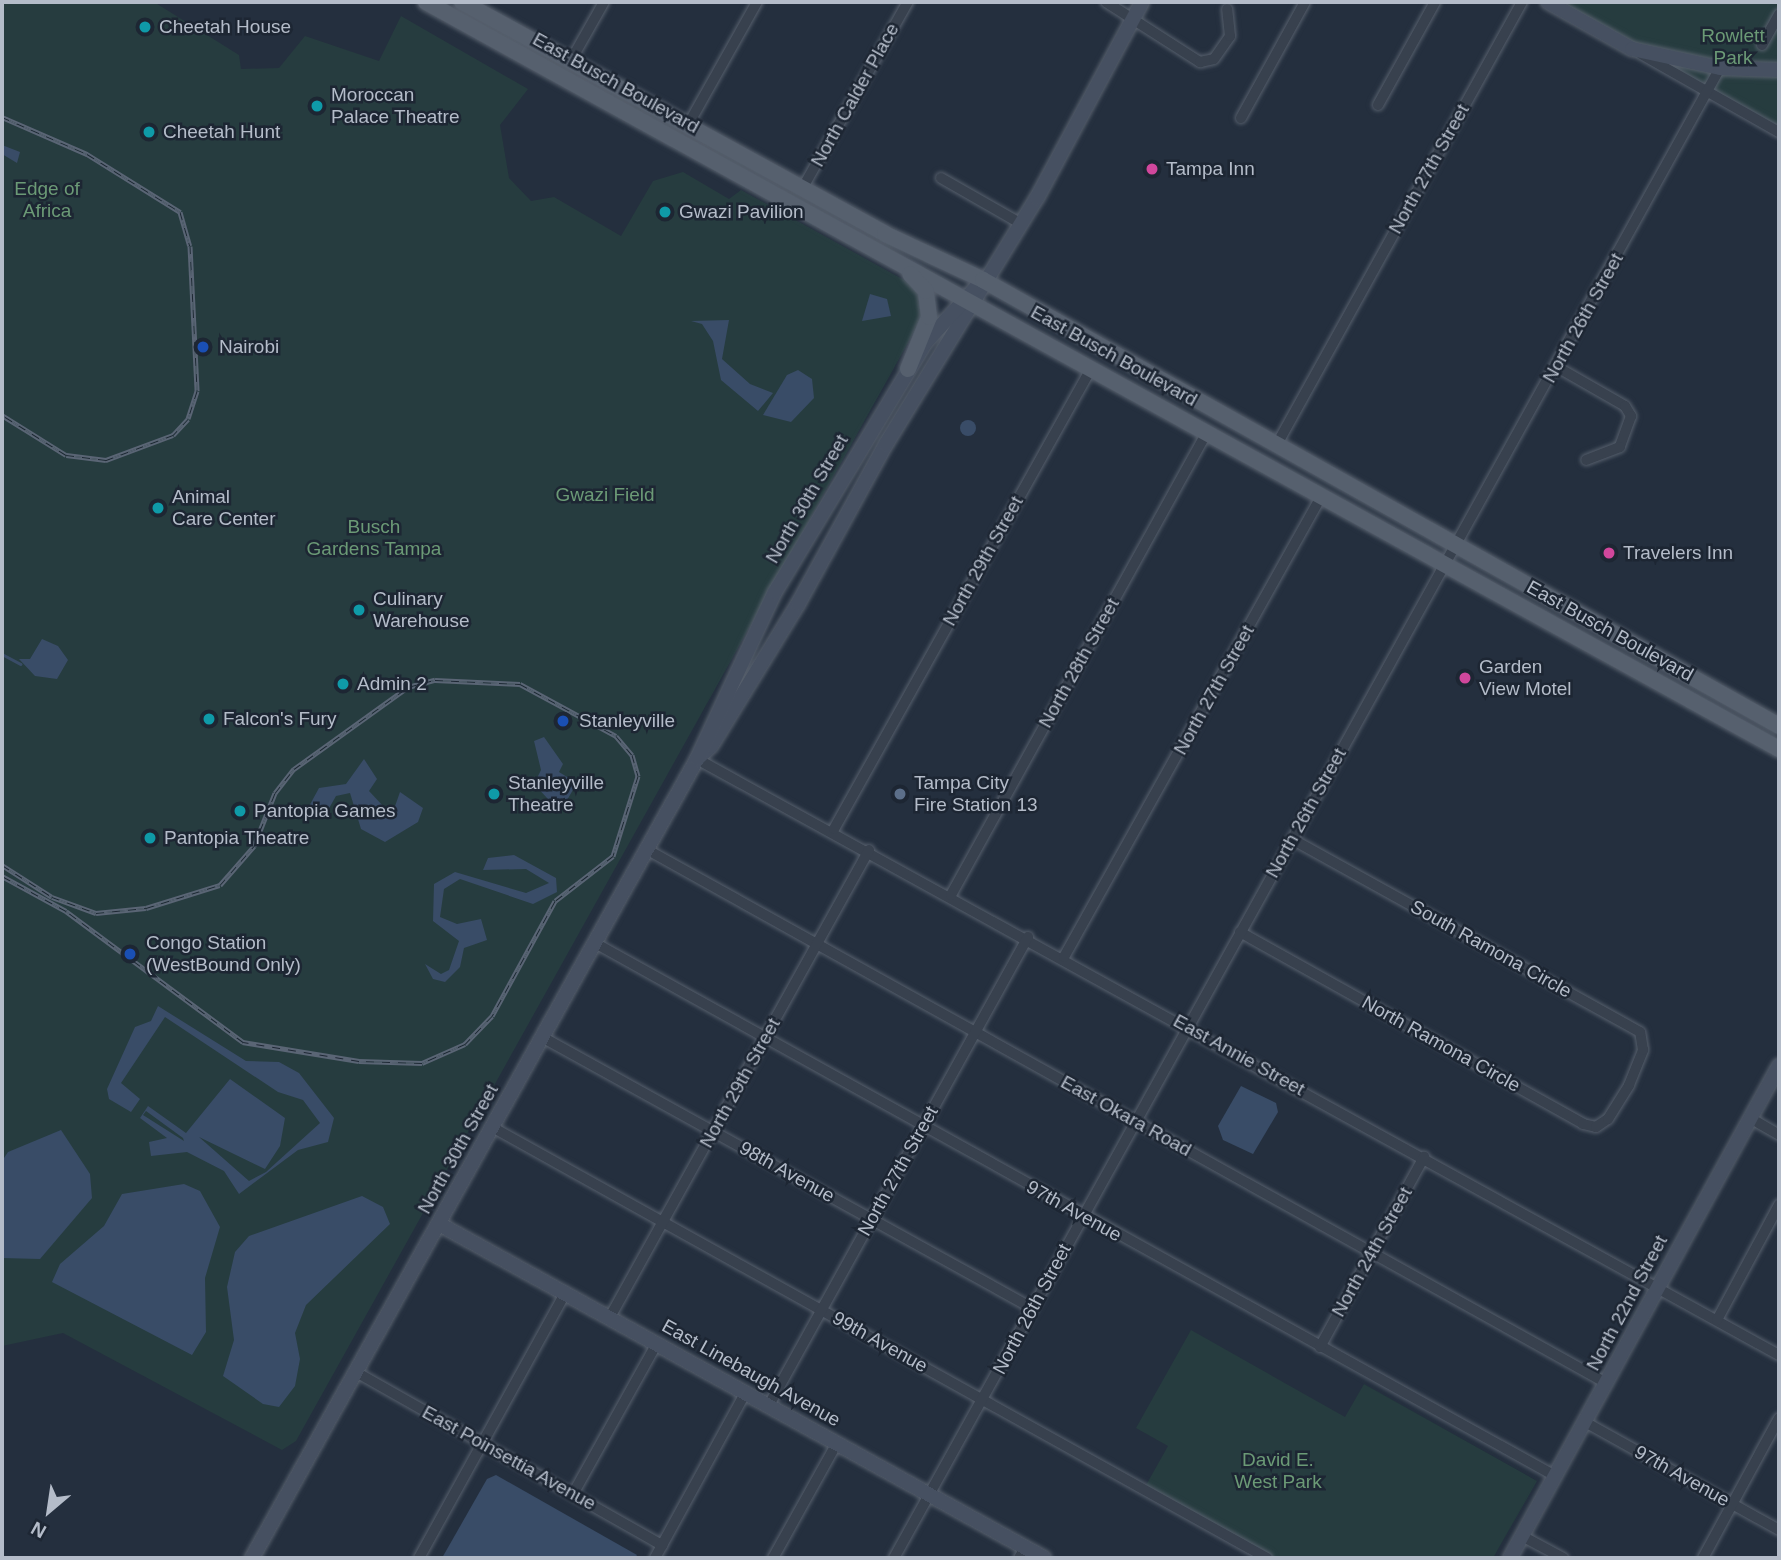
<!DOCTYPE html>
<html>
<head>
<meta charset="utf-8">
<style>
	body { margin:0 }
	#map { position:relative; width:1781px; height:1560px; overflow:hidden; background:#242f3e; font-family:Arial,sans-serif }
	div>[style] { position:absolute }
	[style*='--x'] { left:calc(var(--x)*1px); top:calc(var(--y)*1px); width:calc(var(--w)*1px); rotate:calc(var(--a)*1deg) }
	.green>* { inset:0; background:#263c3f }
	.water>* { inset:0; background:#394c67 }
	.round { border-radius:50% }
	.stream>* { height:2.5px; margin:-1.25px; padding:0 1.25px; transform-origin:1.25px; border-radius:1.25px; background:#394c67 }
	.roads { filter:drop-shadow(0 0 2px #565f6c) drop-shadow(0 0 2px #565f6c) }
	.street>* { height:10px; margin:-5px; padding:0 5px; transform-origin:5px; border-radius:5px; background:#38414e }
	.secondary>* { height:14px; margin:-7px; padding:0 7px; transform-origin:7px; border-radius:7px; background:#465061 }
	.primary>* { height:16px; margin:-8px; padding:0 8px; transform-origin:8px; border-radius:8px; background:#56606e }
	.rail>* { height:5px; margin-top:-2.5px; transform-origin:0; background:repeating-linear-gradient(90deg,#1d2633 0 8px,#5a6575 0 16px); box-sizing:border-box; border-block:2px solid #5a6575 }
	.dots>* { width:19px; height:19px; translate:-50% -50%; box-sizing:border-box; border:4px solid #1d2633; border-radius:50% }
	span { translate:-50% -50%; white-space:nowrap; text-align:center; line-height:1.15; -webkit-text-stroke:5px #1d2633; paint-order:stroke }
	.poi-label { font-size:19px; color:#b4bcc9 }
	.left { translate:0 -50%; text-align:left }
	.park-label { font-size:19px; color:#6b9a76 }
	.street-label { font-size:19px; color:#b4bcc9 }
	.frame { position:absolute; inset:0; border:4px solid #b4bcc9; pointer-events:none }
	.north { position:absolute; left:14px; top:1476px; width:70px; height:70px; -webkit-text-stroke:5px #1d2633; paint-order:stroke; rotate:209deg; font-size:19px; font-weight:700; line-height:28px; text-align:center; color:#b4bcc9 }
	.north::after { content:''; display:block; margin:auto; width:24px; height:32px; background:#b4bcc9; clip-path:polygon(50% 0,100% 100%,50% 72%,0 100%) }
</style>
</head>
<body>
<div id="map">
	<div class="green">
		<div style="clip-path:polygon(2px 2px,154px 2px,239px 55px,241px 69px,279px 68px,305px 36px,379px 61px,401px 16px,528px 89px,500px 125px,509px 178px,531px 201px,554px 197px,621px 236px,653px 181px,683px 172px,729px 199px,741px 190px,913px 285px,923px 303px,919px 323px,296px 1441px,282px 1450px,63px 1333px,2px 1346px)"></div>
		<div style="clip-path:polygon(1556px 2px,1779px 2px,1779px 126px)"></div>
		<div style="clip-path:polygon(1191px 1330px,1345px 1417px,1364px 1384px,1537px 1481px,1493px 1558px,1271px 1558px,1145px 1487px,1168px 1446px,1136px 1428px)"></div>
	</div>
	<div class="water">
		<div style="clip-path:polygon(2px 145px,20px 152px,17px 163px,2px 154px)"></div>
		<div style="clip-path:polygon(870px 294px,887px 299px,891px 316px,862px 321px)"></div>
		<div style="clip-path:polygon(729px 320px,722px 359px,750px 384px,773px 393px,758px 411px,721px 380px,713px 341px,702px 324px,691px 321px)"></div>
		<div style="clip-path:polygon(798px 370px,812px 379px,814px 398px,791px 422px,763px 415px,787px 375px)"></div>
		<div class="round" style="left:960px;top:420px;width:16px;height:16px"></div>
		<div style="clip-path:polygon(42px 639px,58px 646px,68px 660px,57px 679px,35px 676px,19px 659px,30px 659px)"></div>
		<div style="clip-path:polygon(544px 737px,563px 764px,559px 772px,577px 783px,560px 812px,534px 784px,541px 770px,534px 741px)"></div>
		<div style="clip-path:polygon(364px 759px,377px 779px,369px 791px,384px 807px,394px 809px,400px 792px,423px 808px,418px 822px,385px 842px,361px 829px,350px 793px,336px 796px,323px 819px,307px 810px,319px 788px,346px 784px)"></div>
		<div style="clip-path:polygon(514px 855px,556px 878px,557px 892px,533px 904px,460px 879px,444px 889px,440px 917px,457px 924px,481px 919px,487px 940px,464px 948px,460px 967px,445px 982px,433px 979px,425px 964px,441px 974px,449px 970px,459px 941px,433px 921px,434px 884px,455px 872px,526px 893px,549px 883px,526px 869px,483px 870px,488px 858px)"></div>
		<div style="clip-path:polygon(evenodd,158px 1006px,246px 1061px,279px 1062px,299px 1073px,334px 1118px,328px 1142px,298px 1150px,239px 1194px,224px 1171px,187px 1152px,151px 1156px,149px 1142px,167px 1138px,140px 1118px,148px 1106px,186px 1133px,230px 1079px,285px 1118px,280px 1146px,265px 1169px,199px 1137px,249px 1181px,266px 1172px,320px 1123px,303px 1100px,278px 1092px,165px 1017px,121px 1083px,140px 1099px,131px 1112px,109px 1099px,107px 1089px,135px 1027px,151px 1021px,158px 1006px,146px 1111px,183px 1138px,184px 1141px,143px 1115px,146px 1111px)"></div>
		<div style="clip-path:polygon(1241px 1086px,1276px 1103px,1278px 1112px,1253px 1154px,1223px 1140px,1218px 1126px)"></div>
		<div style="clip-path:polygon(61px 1130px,90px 1174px,92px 1198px,40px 1259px,2px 1258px,2px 1161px,8px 1152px)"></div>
		<div style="clip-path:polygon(184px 1184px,200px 1191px,220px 1227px,205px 1278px,206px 1332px,192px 1355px,52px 1282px,60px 1264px,104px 1226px,122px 1194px)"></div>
		<div style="clip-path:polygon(362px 1196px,383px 1207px,390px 1224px,306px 1305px,295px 1333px,300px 1359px,295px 1386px,279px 1407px,263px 1404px,223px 1376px,234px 1340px,227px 1287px,235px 1252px,249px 1236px)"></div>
		<div style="clip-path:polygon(496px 1475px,637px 1555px,635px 1558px,442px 1558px,487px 1479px)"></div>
	</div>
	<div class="stream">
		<div style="--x:2;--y:654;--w:21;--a:28"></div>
	</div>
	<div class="roads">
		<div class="street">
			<div style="--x:1106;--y:2;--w:112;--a:32.6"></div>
			<div style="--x:1200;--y:62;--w:14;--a:-12"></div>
			<div style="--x:1214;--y:59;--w:28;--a:-55"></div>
			<div style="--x:1230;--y:36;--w:27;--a:-96"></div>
			<div style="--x:1762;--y:45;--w:35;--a:-61"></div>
			<div style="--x:1641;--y:54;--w:159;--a:29.5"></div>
			<div style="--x:570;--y:62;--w:69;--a:-60.5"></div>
			<div style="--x:1378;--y:105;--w:118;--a:-61"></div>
			<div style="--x:1241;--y:118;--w:132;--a:-61.1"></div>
			<div style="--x:688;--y:125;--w:141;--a:-60.7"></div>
			<div style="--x:941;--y:178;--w:91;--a:29.7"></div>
			<div style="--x:802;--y:189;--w:215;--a:-60.5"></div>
			<div style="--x:1557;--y:367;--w:78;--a:29.8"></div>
			<div style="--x:1625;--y:406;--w:12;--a:59"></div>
			<div style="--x:1631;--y:416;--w:33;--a:110"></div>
			<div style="--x:1620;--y:447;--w:36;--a:159"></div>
			<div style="--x:1276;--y:446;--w:508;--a:-61.01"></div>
			<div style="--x:697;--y:759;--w:1235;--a:28.85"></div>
			<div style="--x:834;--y:829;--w:529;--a:-60.82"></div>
			<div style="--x:646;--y:849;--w:1099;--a:29.08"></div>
			<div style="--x:951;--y:895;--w:529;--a:-61.06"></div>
			<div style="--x:1240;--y:932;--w:393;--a:29.2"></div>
			<div style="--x:1583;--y:1124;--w:13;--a:13"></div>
			<div style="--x:1596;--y:1127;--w:14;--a:-34"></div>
			<div style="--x:1608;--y:1119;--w:40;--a:-58"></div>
			<div style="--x:1629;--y:1085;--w:38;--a:-68"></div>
			<div style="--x:1643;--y:1050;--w:18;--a:-99"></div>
			<div style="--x:1640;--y:1032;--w:398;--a:-151"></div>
			<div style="--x:595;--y:943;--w:1098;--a:29.04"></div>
			<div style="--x:1064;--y:957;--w:529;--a:-60.82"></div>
			<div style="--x:542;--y:1037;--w:560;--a:28.95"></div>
			<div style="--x:1750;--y:1118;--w:34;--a:30"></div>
			<div style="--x:492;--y:1127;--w:887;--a:29.08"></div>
			<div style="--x:610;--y:1317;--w:534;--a:-60.99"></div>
			<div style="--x:1717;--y:1320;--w:131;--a:-61.7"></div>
			<div style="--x:1320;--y:1347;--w:217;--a:-61.3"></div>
			<div style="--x:356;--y:1372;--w:352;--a:29.5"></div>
			<div style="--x:769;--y:1405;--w:535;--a:-61.04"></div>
			<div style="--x:1585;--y:1422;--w:222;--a:29.1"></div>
			<div style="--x:573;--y:1494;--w:173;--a:-60.9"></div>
			<div style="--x:1522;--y:1536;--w:47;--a:28.2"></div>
			<div style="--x:419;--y:1558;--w:303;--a:-61.1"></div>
			<div style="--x:655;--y:1558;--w:189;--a:-61.3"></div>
			<div style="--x:773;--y:1558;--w:132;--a:-60.9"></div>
			<div style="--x:894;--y:1558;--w:1704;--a:-61"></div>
			<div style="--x:1019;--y:1558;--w:12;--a:-59"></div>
			<div style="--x:1703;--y:1558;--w:159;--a:-61.5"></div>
		</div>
		<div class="secondary">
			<div style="--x:1548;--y:2;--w:96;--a:29.2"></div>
			<div style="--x:1632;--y:49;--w:90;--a:12.2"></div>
			<div style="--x:1720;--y:68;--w:59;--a:1.9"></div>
			<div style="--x:697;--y:759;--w:19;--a:-43"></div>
			<div style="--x:711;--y:746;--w:167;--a:-58.5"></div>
			<div style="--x:798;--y:604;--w:183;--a:-61.2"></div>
			<div style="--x:886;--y:444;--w:289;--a:-58.5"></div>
			<div style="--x:1037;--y:198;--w:222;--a:-61.8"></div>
			<div style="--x:439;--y:1224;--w:691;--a:28.9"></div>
			<div style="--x:252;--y:1558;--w:915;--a:-60.88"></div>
			<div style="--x:697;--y:759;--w:184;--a:-65"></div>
			<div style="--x:775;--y:592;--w:291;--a:-58.9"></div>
			<div style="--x:925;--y:343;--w:86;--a:-47.4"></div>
			<div style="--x:1510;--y:1558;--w:561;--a:-61.33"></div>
		</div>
		<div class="primary">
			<div style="--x:426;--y:2;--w:1546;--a:28.9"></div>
			<div style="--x:462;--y:2;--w:482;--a:28.7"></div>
			<div style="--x:885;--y:234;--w:108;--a:25.1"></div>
			<div style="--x:983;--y:280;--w:912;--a:29.26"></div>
			<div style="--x:908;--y:369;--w:56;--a:-68"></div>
			<div style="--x:929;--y:317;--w:26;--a:-97"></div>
			<div style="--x:926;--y:291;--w:23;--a:-133"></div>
		</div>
	</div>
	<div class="rail">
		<div style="--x:2;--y:117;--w:93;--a:23.5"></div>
		<div style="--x:87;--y:154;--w:110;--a:31.9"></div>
		<div style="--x:180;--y:212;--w:35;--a:74"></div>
		<div style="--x:190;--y:246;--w:145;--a:87.2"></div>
		<div style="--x:197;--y:391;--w:29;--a:108"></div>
		<div style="--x:188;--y:419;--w:22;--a:133"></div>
		<div style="--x:173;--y:435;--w:72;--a:159.5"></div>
		<div style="--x:106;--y:460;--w:40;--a:-172.9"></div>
		<div style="--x:66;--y:455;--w:75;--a:-148"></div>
		<div style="--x:2;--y:865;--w:59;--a:32.6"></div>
		<div style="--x:52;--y:897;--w:47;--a:20"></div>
		<div style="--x:96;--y:913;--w:50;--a:-5.7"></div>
		<div style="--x:146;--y:908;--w:77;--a:-17.3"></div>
		<div style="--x:220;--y:885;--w:52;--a:-48.9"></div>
		<div style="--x:254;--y:846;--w:57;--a:-68.4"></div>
		<div style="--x:275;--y:793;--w:31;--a:-52"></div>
		<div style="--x:294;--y:769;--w:140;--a:-35.7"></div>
		<div style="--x:408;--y:687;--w:28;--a:-15"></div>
		<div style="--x:435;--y:680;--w:85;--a:2.7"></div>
		<div style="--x:520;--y:684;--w:109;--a:28.4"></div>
		<div style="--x:616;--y:736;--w:25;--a:50"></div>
		<div style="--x:632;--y:755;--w:22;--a:74"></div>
		<div style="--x:638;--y:776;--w:84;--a:107.4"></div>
		<div style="--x:613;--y:856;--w:73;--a:142.2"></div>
		<div style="--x:555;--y:901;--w:131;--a:118.7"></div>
		<div style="--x:492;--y:1016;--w:39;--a:134"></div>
		<div style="--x:465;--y:1044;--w:47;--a:156.2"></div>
		<div style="--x:422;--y:1063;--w:63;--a:-178.2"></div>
		<div style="--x:359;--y:1061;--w:118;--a:-170.7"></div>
		<div style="--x:243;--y:1042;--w:220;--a:-143.5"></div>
		<div style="--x:66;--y:911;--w:73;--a:-151.3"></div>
	</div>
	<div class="dots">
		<div style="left:145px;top:27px;background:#0f9aa8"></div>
		<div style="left:317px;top:106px;background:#0f9aa8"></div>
		<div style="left:149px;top:132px;background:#0f9aa8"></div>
		<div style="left:1152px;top:169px;background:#d1479c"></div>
		<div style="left:665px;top:212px;background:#0f9aa8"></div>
		<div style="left:203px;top:347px;background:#1a4fb4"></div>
		<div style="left:158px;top:508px;background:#0f9aa8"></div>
		<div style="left:1609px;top:553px;background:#d1479c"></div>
		<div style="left:359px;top:610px;background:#0f9aa8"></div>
		<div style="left:1465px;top:678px;background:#d1479c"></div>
		<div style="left:343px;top:684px;background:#0f9aa8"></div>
		<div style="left:209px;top:719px;background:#0f9aa8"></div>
		<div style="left:563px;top:721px;background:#1a4fb4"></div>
		<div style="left:494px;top:794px;background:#0f9aa8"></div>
		<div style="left:900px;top:794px;background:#5c6f8a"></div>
		<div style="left:240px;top:811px;background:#0f9aa8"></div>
		<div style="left:150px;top:838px;background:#0f9aa8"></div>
		<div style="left:130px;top:954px;background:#1a4fb4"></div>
	</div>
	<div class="poi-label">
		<span class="left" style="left:159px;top:27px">Cheetah House</span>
		<span class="left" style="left:331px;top:106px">Moroccan<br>Palace Theatre</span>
		<span class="left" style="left:163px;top:132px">Cheetah Hunt</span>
		<span class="left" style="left:1166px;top:169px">Tampa Inn</span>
		<span class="left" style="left:679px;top:212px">Gwazi Pavilion</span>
		<span class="left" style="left:219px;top:347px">Nairobi</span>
		<span class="left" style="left:172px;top:508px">Animal<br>Care Center</span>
		<span class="left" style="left:1623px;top:553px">Travelers Inn</span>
		<span class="left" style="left:373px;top:610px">Culinary<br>Warehouse</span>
		<span class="left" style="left:1479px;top:678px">Garden<br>View Motel</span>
		<span class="left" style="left:357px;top:684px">Admin 2</span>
		<span class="left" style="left:223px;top:719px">Falcon's Fury</span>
		<span class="left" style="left:579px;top:721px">Stanleyville</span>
		<span class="left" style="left:508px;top:794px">Stanleyville<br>Theatre</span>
		<span class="left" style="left:914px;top:794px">Tampa City<br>Fire Station 13</span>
		<span class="left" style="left:254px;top:811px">Pantopia Games</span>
		<span class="left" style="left:164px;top:838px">Pantopia Theatre</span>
		<span class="left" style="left:146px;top:954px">Congo Station<br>(WestBound Only)</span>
	</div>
	<div class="park-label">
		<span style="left:1733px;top:47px">Rowlett<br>Park</span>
		<span style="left:47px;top:200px">Edge of<br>Africa</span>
		<span style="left:605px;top:495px">Gwazi Field</span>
		<span style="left:374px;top:538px">Busch<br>Gardens Tampa</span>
		<span style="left:1278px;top:1471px">David E.<br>West Park</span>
	</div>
	<div class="street-label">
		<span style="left:616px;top:83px;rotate:29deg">East Busch Boulevard</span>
		<span style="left:855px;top:95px;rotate:-61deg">North Calder Place</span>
		<span style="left:1429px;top:169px;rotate:-61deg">North 27th Street</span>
		<span style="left:1583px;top:318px;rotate:-61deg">North 26th Street</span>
		<span style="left:1114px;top:356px;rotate:29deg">East Busch Boulevard</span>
		<span style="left:807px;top:499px;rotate:-60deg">North 30th Street</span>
		<span style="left:983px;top:561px;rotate:-61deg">North 29th Street</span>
		<span style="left:1610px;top:631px;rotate:29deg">East Busch Boulevard</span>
		<span style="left:1079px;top:663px;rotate:-61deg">North 28th Street</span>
		<span style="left:1214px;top:690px;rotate:-61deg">North 27th Street</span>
		<span style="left:1306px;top:813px;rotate:-61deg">North 26th Street</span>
		<span style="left:1491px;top:949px;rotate:29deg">South Ramona Circle</span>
		<span style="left:1441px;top:1044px;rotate:29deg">North Ramona Circle</span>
		<span style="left:1239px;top:1055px;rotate:29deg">East Annie Street</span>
		<span style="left:740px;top:1083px;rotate:-61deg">North 29th Street</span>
		<span style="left:1126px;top:1116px;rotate:29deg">East Okara Road</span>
		<span style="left:458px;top:1149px;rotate:-61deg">North 30th Street</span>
		<span style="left:898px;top:1171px;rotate:-61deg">North 27th Street</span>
		<span style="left:787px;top:1172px;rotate:29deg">98th Avenue</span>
		<span style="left:1074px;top:1211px;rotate:29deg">97th Avenue</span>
		<span style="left:1372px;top:1252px;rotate:-61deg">North 24th Street</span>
		<span style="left:1627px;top:1303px;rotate:-62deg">North 22nd Street</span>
		<span style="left:1032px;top:1309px;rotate:-62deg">North 26th Street</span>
		<span style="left:880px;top:1342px;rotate:29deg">99th Avenue</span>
		<span style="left:751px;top:1373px;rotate:29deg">East Linebaugh Avenue</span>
		<span style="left:509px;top:1458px;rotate:29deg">East Poinsettia Avenue</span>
		<span style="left:1682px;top:1476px;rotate:29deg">97th Avenue</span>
	</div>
	<div class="frame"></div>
	<div class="north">N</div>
</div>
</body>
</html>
